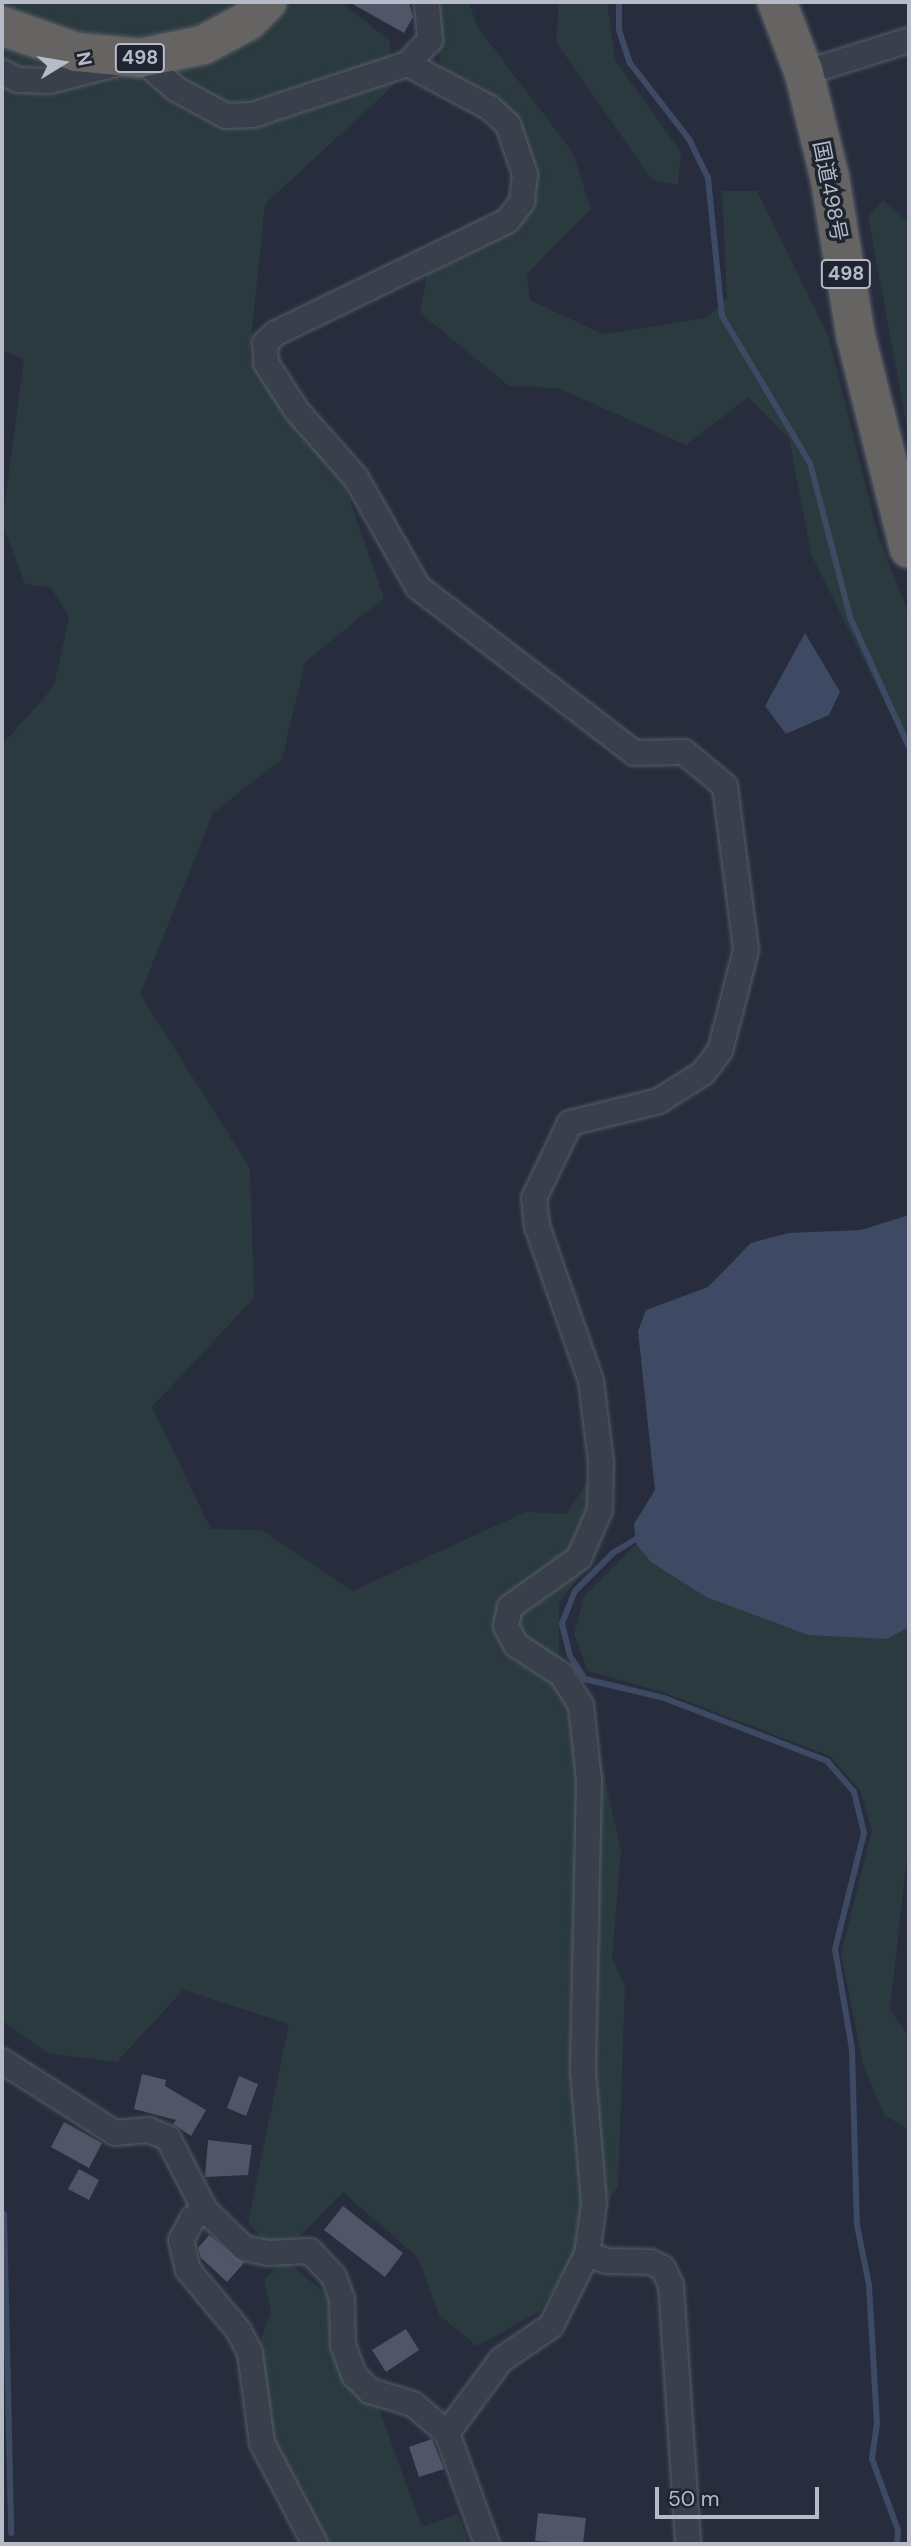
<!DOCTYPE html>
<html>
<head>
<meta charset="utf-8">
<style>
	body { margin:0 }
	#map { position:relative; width:911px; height:2546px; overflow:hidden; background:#272d3c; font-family:"DM Sans","Noto Sans JP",sans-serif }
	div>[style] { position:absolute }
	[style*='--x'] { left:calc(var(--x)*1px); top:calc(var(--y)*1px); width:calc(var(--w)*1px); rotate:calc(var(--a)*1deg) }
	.green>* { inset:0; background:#2a3a3e }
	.water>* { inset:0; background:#3e4963 }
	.stream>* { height:6px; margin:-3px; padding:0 3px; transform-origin:3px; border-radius:3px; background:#3e4963 }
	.building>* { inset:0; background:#505567 }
	.roads { filter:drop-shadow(0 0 2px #585d6a) drop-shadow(0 0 2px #585d6a) }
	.minor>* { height:24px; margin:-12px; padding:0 12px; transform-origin:12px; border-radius:12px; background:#3a3f4c }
	.trunk>* { height:38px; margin:-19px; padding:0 19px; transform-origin:19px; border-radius:19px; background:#666462 }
	span { translate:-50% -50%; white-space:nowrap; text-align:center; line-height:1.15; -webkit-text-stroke:7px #1f2431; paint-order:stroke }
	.shield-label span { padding:2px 5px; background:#1f2431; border:2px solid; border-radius:5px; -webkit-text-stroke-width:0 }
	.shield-label { font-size:19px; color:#b6bbc7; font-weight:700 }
	.street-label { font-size:21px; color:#b6bbc7 }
	.frame { position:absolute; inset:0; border:4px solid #b6bbc7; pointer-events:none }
	.north { position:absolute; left:28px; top:28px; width:70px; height:70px; -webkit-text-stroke:5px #1f2431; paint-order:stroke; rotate:79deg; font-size:19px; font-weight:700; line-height:28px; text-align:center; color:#b6bbc7 }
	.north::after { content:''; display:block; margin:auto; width:24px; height:32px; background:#b6bbc7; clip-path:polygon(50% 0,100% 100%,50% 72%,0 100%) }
	.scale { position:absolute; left:655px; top:2487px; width:164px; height:32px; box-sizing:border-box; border:4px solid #b6bbc7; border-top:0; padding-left:9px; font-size:21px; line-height:24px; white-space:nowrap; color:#b6bbc7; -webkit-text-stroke:5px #1f2431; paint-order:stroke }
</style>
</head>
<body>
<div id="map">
	<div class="green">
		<div style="clip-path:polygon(2px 2px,341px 2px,390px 41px,393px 86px,265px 204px,249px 359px,344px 484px,384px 598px,305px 662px,282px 759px,213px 813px,140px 994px,250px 1168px,254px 1298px,152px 1407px,211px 1529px,262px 1530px,352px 1591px,526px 1512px,566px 1514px,587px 1483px,592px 1560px,559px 1603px,559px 1654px,586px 1694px,621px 1851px,612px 1957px,625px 1987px,618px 2186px,539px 2312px,477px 2346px,439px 2315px,418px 2258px,343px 2192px,300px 2236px,265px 2242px,248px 2222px,289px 2024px,183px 1990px,117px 2062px,47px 2053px,2px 2020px,2px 745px,54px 686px,69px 617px,51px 588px,25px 584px,2px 523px,24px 360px,2px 350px)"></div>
		<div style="clip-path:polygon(431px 2px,469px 2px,477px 26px,573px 153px,591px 209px,527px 274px,530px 300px,603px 334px,707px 318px,727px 298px,722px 191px,757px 191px,828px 335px,878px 535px,909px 614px,909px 751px,811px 554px,789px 438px,748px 397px,686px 445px,558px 388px,509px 386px,420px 313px,427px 275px,517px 228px,536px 191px,518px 118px,441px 67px)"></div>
		<div style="clip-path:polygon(559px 2px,607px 2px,615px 60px,681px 152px,678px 185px,652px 180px,556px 42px)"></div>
		<div style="clip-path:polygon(883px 200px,909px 223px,909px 438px,868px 216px)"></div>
		<div style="clip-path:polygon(636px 1544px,651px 1562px,887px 1639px,909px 1627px,909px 1839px,890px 2010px,909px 2037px,909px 2129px,885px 2116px,864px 2068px,841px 1954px,872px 1830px,860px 1790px,830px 1756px,660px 1691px,588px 1671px,574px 1634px,584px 1596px)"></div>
		<div style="clip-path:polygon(285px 2260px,330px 2297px,332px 2355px,358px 2396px,379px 2409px,422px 2527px,458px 2514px,469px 2544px,326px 2544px,271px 2434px,257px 2352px,271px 2311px,264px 2279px)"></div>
	</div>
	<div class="water">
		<div style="clip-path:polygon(805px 633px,840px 692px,829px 715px,786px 734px,765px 706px)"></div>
		<div style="clip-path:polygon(909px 1215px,909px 1627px,887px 1639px,808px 1635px,706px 1597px,651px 1562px,636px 1544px,634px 1524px,655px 1490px,638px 1331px,646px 1310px,708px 1287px,751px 1243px,789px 1233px,861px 1230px)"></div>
	</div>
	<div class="stream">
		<div style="--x:619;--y:2;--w:28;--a:90"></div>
		<div style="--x:619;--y:30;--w:35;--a:72"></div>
		<div style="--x:630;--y:63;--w:96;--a:52.2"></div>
		<div style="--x:689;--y:139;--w:43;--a:64"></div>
		<div style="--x:708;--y:178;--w:139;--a:84.2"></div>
		<div style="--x:722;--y:316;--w:171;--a:59.1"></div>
		<div style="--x:810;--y:463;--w:159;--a:75.4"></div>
		<div style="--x:850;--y:617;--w:143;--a:65.6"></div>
		<div style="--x:641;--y:1536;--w:31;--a:149"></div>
		<div style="--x:614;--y:1552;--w:55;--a:135"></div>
		<div style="--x:575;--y:1591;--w:35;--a:112"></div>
		<div style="--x:562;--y:1624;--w:33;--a:76"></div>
		<div style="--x:570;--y:1656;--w:27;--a:57"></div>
		<div style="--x:585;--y:1679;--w:81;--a:13.5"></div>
		<div style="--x:664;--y:1698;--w:175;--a:21.1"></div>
		<div style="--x:827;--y:1761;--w:41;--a:48.9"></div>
		<div style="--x:854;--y:1792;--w:42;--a:76.3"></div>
		<div style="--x:864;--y:1833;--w:120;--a:104"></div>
		<div style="--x:835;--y:1949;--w:101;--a:80.4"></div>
		<div style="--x:852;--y:2049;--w:176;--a:88.4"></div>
		<div style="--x:857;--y:2225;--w:61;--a:78.7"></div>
		<div style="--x:869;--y:2285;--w:138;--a:86.7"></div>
		<div style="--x:877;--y:2423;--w:36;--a:98"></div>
		<div style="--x:872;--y:2459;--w:76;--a:69.9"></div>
		<div style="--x:898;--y:2530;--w:14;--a:94"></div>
		<div style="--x:4;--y:2214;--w:319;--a:88.7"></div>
	</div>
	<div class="building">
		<div style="clip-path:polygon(349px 2px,409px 2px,413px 17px,404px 33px)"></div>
		<div style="clip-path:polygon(142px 2074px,166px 2080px,165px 2086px,206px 2110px,191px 2136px,173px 2124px,176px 2120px,134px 2109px)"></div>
		<div style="clip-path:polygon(239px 2076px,258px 2084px,246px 2116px,227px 2108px)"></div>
		<div style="clip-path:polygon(64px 2122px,102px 2143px,89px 2168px,51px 2147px)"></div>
		<div style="clip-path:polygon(208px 2140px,252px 2145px,248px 2175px,205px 2177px)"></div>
		<div style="clip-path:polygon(79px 2169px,99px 2180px,89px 2200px,68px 2189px)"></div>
		<div style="clip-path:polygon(343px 2206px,403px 2253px,385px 2277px,324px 2230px)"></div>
		<div style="clip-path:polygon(209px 2235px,244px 2263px,227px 2282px,201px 2258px,198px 2248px)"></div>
		<div style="clip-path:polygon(406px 2329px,419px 2350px,386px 2372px,372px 2350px)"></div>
		<div style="clip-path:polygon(432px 2439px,444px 2469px,419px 2477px,409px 2447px)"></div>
		<div style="clip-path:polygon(538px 2513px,586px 2518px,583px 2544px,535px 2541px)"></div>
	</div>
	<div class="roads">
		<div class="minor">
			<div style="--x:407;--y:64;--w:94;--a:27.9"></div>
			<div style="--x:490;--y:108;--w:25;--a:43"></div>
			<div style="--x:508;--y:125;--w:52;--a:70.9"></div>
			<div style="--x:525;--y:174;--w:28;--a:96"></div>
			<div style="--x:522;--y:202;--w:24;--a:128"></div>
			<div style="--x:507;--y:221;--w:257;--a:154.1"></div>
			<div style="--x:276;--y:333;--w:15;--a:138"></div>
			<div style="--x:265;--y:343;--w:20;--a:87"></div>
			<div style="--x:266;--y:363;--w:57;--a:57.1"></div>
			<div style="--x:297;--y:411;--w:89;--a:48.6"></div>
			<div style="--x:356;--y:478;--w:125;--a:60.4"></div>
			<div style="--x:418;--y:587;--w:272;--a:37.5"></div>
			<div style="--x:634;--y:753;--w:50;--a:-1.1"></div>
			<div style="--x:684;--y:752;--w:53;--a:39.7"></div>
			<div style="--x:725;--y:786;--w:165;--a:82.7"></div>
			<div style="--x:746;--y:950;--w:104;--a:104.4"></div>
			<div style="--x:720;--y:1051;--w:28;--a:128"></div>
			<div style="--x:703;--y:1073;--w:52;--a:147.5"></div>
			<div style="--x:659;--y:1101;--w:92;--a:166.1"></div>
			<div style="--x:570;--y:1123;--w:83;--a:115.6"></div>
			<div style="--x:534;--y:1198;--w:28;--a:84"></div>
			<div style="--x:537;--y:1226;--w:164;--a:70.8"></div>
			<div style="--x:591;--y:1381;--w:83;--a:83"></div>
			<div style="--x:601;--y:1463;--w:47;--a:91.2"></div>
			<div style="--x:600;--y:1510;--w:52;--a:113.6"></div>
			<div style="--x:579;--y:1558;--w:85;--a:144.6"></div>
			<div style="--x:510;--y:1607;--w:19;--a:102"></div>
			<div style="--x:506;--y:1626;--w:21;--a:62"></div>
			<div style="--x:516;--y:1645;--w:55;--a:33.1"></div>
			<div style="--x:562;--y:1675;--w:36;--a:58"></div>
			<div style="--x:581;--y:1705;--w:75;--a:83.9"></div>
			<div style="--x:589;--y:1780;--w:292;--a:91.2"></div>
			<div style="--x:583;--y:2072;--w:131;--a:85.2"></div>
			<div style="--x:594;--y:2203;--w:51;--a:97.8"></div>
			<div style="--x:587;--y:2254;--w:80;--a:116.6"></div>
			<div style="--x:551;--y:2326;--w:60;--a:145.8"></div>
			<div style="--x:501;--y:2360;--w:91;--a:126.5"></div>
			<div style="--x:2;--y:72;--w:18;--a:27"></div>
			<div style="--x:18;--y:80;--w:31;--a:2"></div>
			<div style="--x:49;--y:81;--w:94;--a:-14.2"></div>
			<div style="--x:140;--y:58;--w:48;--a:40.7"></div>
			<div style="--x:176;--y:89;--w:57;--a:28.4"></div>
			<div style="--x:226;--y:116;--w:27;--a:-2"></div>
			<div style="--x:253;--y:115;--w:162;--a:-18.3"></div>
			<div style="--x:407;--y:64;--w:33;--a:-46"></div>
			<div style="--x:430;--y:40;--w:38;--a:-95"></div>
			<div style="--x:804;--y:73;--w:110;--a:-17.4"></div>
			<div style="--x:2;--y:2061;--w:134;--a:32.5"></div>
			<div style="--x:115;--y:2133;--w:34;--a:-5"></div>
			<div style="--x:149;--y:2130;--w:21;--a:23"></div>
			<div style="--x:168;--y:2138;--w:81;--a:62.8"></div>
			<div style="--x:587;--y:2254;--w:20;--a:20"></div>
			<div style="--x:606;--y:2261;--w:45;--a:1.3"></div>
			<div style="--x:651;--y:2262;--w:13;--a:27"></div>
			<div style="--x:663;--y:2268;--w:19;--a:65"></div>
			<div style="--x:671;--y:2285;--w:260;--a:86.2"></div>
			<div style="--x:315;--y:2544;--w:114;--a:-117.7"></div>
			<div style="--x:262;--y:2443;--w:91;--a:-97.6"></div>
			<div style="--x:250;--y:2353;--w:25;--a:-117"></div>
			<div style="--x:239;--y:2331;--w:80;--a:-129.9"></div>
			<div style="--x:188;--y:2270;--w:31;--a:-103"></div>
			<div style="--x:181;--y:2240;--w:25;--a:-61"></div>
			<div style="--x:193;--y:2218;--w:14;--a:-34"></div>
			<div style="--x:205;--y:2210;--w:54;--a:44.3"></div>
			<div style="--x:244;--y:2248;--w:24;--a:12"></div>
			<div style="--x:267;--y:2253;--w:43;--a:-2.7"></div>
			<div style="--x:310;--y:2251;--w:35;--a:47"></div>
			<div style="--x:334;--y:2277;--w:23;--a:70"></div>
			<div style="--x:342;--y:2299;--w:46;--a:88.8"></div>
			<div style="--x:343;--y:2345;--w:32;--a:70"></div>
			<div style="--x:354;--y:2375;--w:23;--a:45"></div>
			<div style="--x:370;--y:2391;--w:45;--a:16.8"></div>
			<div style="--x:413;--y:2404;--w:45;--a:40.5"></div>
			<div style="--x:447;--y:2433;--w:118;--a:70.2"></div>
		</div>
		<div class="trunk">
			<div style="--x:777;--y:2;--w:76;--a:69.2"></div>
			<div style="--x:804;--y:73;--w:109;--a:76.2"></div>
			<div style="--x:830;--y:179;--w:160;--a:80.7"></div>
			<div style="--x:856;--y:337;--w:218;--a:75.9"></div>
			<div style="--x:2;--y:26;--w:78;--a:19.4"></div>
			<div style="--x:76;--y:52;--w:64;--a:5.4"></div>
			<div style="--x:140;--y:58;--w:64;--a:-11.7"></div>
			<div style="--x:203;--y:45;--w:51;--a:-28.1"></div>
			<div style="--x:248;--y:21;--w:27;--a:-45"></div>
		</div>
	</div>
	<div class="shield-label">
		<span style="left:140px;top:58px">498</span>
		<span style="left:846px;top:274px">498</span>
	</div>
	<div class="street-label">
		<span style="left:830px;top:191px;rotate:79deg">国道498号</span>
	</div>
	<div class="frame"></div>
	<div class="north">N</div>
	<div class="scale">50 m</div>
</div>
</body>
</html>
